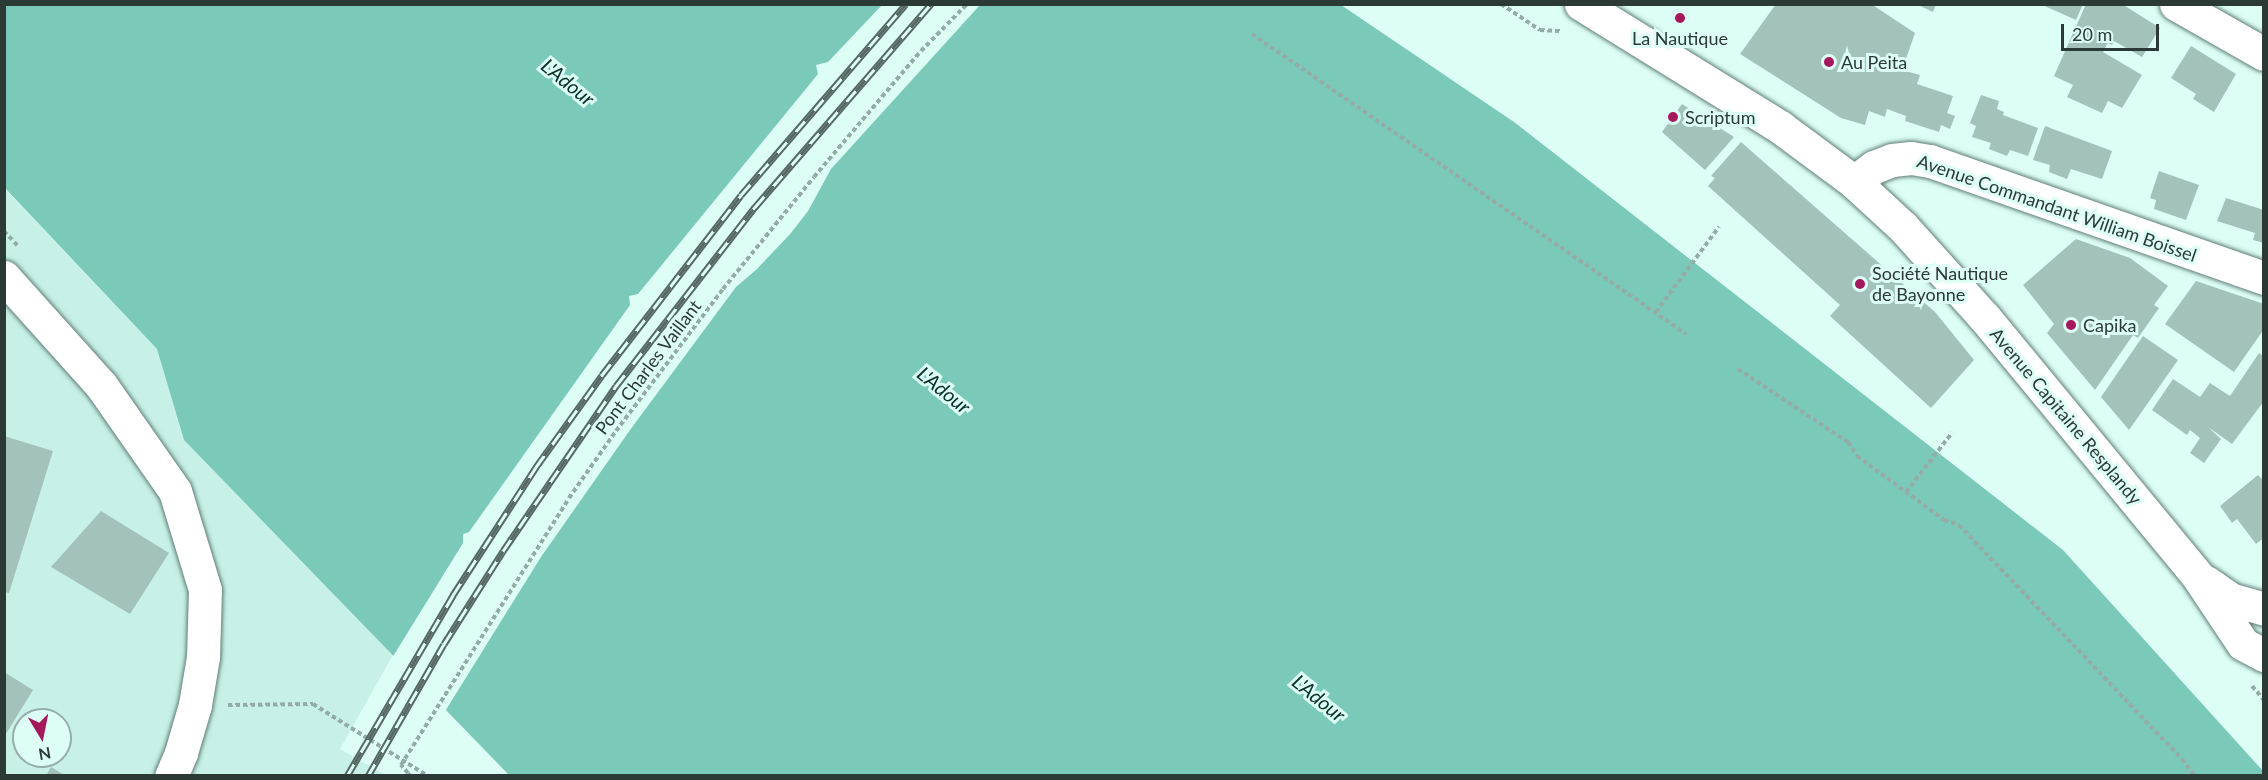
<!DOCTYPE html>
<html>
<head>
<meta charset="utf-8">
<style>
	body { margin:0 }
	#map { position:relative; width:2268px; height:780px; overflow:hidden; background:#dcfef5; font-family:Lato,sans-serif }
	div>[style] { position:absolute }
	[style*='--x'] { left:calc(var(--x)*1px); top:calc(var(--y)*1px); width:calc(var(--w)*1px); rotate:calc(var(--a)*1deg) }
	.built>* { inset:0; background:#c7f1e7 }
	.water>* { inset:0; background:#7bc9b8 }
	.pier>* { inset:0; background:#dcfef5 }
	.building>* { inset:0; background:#a2c2ba }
	.path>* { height:4px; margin-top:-2px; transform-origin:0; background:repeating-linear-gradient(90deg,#93aca5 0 4.5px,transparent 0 7.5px) }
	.roads { filter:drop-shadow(0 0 2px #5f7d76) drop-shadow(0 0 2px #5f7d76) }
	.street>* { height:33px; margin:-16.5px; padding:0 16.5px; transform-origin:16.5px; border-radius:16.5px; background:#fff }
	.secondary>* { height:33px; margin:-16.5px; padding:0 16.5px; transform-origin:16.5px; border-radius:16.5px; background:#fff }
	.rail>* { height:7px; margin-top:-3.5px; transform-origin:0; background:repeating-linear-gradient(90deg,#dcfef5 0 14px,#556862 0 28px); box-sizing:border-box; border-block:2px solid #556862 }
	.path-bridge>* { height:4px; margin-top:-2px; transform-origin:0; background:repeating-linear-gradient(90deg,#93aca5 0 4.5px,transparent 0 7.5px) }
	.dots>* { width:16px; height:16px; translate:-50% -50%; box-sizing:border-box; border:3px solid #dcfef5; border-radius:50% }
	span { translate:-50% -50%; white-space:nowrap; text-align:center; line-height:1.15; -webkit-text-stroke:6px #dcfef5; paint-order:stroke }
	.poi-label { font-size:18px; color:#2c3a36 }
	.left { translate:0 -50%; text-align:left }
	.street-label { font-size:18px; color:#2c3a36 }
	.water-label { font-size:20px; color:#093029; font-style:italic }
	.frame { position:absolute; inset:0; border:6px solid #2c3a36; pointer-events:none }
	.north { position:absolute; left:12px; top:708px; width:60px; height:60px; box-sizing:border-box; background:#dcfef5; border:2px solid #96b0a9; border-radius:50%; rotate:170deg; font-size:16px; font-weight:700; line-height:24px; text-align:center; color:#2c3a36 }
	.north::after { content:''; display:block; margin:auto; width:21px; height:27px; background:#a5185c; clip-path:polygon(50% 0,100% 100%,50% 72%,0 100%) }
	.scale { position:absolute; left:2061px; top:24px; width:98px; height:27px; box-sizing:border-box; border:3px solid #2c3a36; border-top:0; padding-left:8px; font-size:18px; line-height:21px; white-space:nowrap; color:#2c3a36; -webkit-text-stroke:4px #dcfef5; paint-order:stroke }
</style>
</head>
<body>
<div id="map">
	<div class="built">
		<div style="clip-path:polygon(evenodd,4px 188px,157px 349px,184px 440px,393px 655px,340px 749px,385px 775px,5px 775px,4px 188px,24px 720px,60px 720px,60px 756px,24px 756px,24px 720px)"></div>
	</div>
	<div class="water">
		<div style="clip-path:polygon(5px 5px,1341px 5px,1514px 122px,2063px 550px,2263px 771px,2263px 775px,509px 775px,184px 440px,157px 349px,5px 188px)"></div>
	</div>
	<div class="pier">
		<div style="clip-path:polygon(882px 5px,980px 5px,831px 169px,808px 211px,791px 233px,757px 269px,736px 287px,630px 430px,541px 557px,444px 713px,392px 658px,463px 543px,463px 534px,469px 532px,630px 305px,629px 296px,638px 294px,818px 74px,816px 65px,828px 62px)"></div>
	</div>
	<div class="building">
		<div style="clip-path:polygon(1776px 4px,1871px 4px,1915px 33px,1902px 70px,1920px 75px,1917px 84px,1953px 96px,1947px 113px,1955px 116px,1950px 129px,1941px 125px,1939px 132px,1905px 121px,1906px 116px,1887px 109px,1885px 117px,1869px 111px,1865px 125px,1841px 118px,1740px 54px)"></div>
		<div style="clip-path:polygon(1916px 4px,1936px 4px,1933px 12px)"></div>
		<div style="clip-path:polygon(2040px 4px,2083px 4px,2076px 20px)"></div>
		<div style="clip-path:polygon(2086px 4px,2122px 4px,2160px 28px,2142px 57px,2114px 41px,2112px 45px,2108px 43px,2103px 52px,2142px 75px,2122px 108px,2108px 101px,2102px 113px,2067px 97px,2073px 85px,2054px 76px)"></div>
		<div style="clip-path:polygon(2191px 46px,2236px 74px,2214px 112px,2193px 99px,2196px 94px,2171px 78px)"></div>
		<div style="clip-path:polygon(1981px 95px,1999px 101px,1997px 109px,2004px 112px,2003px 115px,2038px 128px,2028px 156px,2010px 150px,2007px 156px,1989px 149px,1991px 143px,1972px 137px,1976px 126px,1970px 123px)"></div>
		<div style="clip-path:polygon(1682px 104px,1734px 137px,1705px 170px,1662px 132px)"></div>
		<div style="clip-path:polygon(2045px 126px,2112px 151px,2102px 179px,2071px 169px,2067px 179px,2049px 172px,2050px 165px,2033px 160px)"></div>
		<div style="clip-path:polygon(1741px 142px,1935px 312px,1974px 360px,1931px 408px,1830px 316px,1840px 305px,1708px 186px,1715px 178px,1711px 176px)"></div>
		<div style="clip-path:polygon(2159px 171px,2199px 185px,2186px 220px,2154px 209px,2156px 200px,2150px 198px)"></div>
		<div style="clip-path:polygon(2226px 198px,2264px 210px,2264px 243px,2253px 240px,2255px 233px,2217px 221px)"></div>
		<div style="clip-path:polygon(2076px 239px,2130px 258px,2168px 286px,2154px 305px,2159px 308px,2138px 338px,2133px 335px,2095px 390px,2047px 333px,2054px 324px,2023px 285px)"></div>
		<div style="clip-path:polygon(2196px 281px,2264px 304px,2264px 329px,2234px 372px,2165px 324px)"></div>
		<div style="clip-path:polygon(2143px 336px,2178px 360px,2129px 430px,2101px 397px)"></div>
		<div style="clip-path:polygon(2259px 353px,2264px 357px,2264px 401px,2232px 444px,2208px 427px,2221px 439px,2204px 463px,2190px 453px,2200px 438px,2190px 430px,2187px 435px,2152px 410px,2173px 379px,2200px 397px,2210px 383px,2230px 396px)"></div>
		<div style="clip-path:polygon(4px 436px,53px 451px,9px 593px,4px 592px)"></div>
		<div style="clip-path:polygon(2258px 475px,2264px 481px,2264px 538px,2256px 544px,2237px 519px,2232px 523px,2220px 506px)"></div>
		<div style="clip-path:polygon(101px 511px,169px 553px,130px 614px,51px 567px)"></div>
		<div style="clip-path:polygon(4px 672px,33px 690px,4px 737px)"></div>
		<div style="clip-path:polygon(51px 767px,66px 776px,46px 776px)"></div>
	</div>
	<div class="path">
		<div style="--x:1501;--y:4;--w:47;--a:33.7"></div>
		<div style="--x:1540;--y:30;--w:22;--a:3"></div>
		<div style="--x:1252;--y:34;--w:528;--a:34.65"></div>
		<div style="--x:4;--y:231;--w:21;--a:47"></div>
		<div style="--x:1656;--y:312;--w:106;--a:-53.5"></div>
		<div style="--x:1738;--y:369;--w:132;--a:33.6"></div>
		<div style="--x:1848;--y:442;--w:17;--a:57"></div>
		<div style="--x:1857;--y:456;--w:108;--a:36.3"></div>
		<div style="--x:1944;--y:520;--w:16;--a:18"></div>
		<div style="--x:1959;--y:525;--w:323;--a:46.4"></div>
		<div style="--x:2182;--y:759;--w:21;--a:53"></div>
		<div style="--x:1906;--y:492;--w:75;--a:-52.1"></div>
		<div style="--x:2252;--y:686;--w:18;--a:49"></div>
		<div style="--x:228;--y:705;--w:85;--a:-0.7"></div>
		<div style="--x:313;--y:704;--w:136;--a:32.1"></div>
		<div style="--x:408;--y:773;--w:4;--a:56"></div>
	</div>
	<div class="roads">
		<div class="street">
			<div style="--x:2176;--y:4;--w:101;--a:29.6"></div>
			<div style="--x:1854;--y:182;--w:25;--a:-37"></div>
			<div style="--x:1874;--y:167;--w:19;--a:-21"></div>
			<div style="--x:1892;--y:160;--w:19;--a:-6"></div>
			<div style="--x:1911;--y:158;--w:19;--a:9"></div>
			<div style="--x:1930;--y:161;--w:354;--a:19.3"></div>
		</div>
		<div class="secondary">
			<div style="--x:1581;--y:4;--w:234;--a:31.7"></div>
			<div style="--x:1780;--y:127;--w:92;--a:36.6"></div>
			<div style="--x:1854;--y:182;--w:67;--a:42.6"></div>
			<div style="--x:1903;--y:227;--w:122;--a:48"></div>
			<div style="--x:1985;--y:318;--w:337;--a:50.5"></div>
			<div style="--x:2199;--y:578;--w:79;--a:56.3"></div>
			<div style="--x:2243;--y:644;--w:24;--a:28"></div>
			<div style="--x:4;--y:277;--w:145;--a:48.1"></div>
			<div style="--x:101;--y:385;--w:129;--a:55.1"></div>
			<div style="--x:175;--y:491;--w:103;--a:73.1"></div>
			<div style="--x:205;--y:590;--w:67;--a:91.7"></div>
			<div style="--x:203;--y:657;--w:49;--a:99.5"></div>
			<div style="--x:195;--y:705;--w:50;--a:106.3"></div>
			<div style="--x:181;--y:753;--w:25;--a:113"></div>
			<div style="--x:2206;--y:582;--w:29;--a:35"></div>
			<div style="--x:2230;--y:599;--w:35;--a:16"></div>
		</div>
	</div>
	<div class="rail">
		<div style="--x:347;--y:776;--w:210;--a:-59.6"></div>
		<div style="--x:453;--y:595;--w:153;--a:-57"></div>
		<div style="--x:536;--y:467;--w:113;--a:-54.3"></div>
		<div style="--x:602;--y:375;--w:227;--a:-52.3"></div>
		<div style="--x:741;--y:195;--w:252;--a:-49.2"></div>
		<div style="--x:368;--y:776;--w:152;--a:-60.1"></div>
		<div style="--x:444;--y:644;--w:110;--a:-57.6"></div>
		<div style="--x:503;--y:551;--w:200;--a:-55.6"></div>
		<div style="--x:616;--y:386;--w:227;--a:-52.2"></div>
		<div style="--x:755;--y:207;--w:269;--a:-49.1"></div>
	</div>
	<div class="path-bridge">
		<div style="--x:408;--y:773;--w:11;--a:-131"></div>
		<div style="--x:401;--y:765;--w:315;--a:-57.8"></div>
		<div style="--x:569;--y:498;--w:82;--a:-55"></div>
		<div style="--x:616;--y:431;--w:178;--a:-53"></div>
		<div style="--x:723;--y:289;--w:144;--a:-50.9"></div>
		<div style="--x:814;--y:177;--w:165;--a:-49.7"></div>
		<div style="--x:921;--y:51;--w:66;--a:-45.6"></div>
	</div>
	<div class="dots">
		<div style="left:1680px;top:18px;background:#a5185c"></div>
		<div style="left:1829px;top:62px;background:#a5185c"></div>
		<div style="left:1673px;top:117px;background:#a5185c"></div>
		<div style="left:1860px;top:284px;background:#a5185c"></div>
		<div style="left:2071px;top:325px;background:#a5185c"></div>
	</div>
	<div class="poi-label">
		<span style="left:1680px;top:38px">La Nautique</span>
		<span class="left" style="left:1841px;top:62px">Au Peita</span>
		<span class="left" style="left:1685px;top:117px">Scriptum</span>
		<span class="left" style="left:1872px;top:284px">Société Nautique<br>de Bayonne</span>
		<span class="left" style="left:2083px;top:325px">Capika</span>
	</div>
	<div class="street-label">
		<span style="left:2057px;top:208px;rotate:19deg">Avenue Commandant William Boissel</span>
		<span style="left:648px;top:367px;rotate:-53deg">Pont Charles Vaillant</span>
		<span style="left:2066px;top:416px;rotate:50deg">Avenue Capitaine Resplandy</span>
	</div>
	<div class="water-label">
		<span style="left:568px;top:82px;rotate:39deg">L'Adour</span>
		<span style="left:944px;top:390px;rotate:39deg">L'Adour</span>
		<span style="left:1319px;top:698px;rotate:39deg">L'Adour</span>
	</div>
	<div class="frame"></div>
	<div class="north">N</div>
	<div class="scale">20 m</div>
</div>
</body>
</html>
